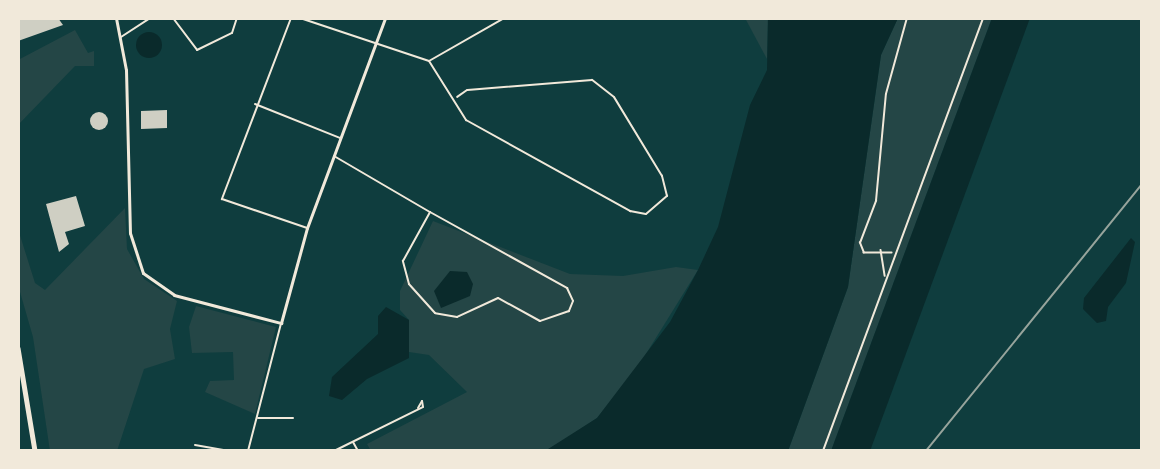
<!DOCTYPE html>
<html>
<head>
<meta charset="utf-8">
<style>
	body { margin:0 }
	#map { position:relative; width:1160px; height:469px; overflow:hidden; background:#0f3d3e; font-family:Lato,sans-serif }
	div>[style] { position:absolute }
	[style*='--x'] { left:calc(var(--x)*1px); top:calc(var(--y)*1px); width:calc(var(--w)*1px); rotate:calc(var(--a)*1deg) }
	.green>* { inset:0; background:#244646 }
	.water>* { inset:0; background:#0a2a2b }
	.round { border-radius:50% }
	.building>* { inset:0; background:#cfcfc3 }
	.path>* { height:1.5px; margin:-0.75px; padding:0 0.75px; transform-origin:0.75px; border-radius:0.75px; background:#f1e9da }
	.minor>* { height:2px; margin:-1px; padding:0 1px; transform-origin:1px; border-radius:1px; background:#f1e9da }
	.tertiary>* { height:3px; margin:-1.5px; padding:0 1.5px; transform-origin:1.5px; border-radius:1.5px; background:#f1e9da }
	.motorway>* { height:4.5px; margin:-2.25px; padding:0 2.25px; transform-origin:2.25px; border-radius:2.25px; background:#f1e9da }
	.rail>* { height:1.5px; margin:-0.75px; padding:0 0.75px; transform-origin:0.75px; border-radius:0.75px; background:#97a49c }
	span { translate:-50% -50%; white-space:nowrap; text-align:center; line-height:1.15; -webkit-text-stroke:4.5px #f1e9da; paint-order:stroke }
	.frame { position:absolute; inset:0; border:20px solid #f1e9da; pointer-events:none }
</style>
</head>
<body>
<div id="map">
	<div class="green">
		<div style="clip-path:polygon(745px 18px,768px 18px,767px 59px)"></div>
		<div style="clip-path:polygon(898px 18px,992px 18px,831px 451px,788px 451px,848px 287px,881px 55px)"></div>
		<div style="clip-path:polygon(75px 30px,88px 53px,94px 51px,94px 66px,75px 66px,18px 125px,18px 60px)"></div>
		<div style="clip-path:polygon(125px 208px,127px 249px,144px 279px,177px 301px,170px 329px,175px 359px,144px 369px,117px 451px,50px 451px,33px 337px,18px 285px,18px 229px,35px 283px,45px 290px)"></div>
		<div style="clip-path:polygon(433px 221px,570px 274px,623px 276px,676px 267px,698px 270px,636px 370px,597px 418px,561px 442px,545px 451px,371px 451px,367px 444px,467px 392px,429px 355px,409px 352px,409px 320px,400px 310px,400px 291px)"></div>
		<div style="clip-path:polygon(196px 306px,276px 327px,255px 414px,205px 392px,210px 381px,234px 380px,233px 352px,192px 353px,189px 327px)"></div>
	</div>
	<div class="water">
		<div style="clip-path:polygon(768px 18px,898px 18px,881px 55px,848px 287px,788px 451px,545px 451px,597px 418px,670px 322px,698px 270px,718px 227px,750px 105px,767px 70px)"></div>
		<div style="clip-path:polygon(992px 18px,1030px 18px,870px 451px,831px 451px)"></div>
		<div class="round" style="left:136px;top:32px;width:26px;height:26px"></div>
		<div style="clip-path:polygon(1131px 238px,1135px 242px,1126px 283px,1108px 307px,1106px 321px,1097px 323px,1083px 309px,1084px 298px)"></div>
		<div style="clip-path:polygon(450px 271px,467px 272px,473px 284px,470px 296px,441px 308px,434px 291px)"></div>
		<div style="clip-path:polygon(386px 307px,409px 320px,409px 358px,367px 379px,342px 400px,329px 396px,332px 377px,378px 334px,378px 316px)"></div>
	</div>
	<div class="building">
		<div style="clip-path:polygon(18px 18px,58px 18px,63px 25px,18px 41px)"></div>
		<div style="clip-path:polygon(167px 110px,167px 128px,141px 129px,141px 111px)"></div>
		<div class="round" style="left:90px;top:112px;width:18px;height:18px"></div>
		<div style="clip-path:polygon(76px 196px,85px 226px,65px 232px,69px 244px,59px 252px,46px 204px)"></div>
	</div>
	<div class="path">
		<div style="--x:881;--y:250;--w:26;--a:81"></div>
		<div style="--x:892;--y:253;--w:28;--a:180"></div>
		<div style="--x:864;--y:253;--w:11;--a:-112"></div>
		<div style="--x:860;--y:243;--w:45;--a:-69.1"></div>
		<div style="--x:876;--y:201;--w:107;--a:-84.7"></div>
		<div style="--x:886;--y:94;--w:79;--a:-74.6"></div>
		<div style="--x:823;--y:451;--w:462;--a:-69.7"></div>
	</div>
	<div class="minor">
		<div style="--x:173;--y:18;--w:40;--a:53"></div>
		<div style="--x:197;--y:50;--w:39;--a:-26"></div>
		<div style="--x:232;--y:33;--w:16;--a:-72"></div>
		<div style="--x:291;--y:18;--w:194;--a:110.9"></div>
		<div style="--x:222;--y:199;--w:90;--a:18.8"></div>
		<div style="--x:300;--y:18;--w:136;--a:18.4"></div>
		<div style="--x:429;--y:61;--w:70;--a:57.9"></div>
		<div style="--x:466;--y:120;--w:188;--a:29"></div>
		<div style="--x:630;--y:211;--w:16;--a:11"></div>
		<div style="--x:646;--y:214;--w:28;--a:-41"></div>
		<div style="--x:667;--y:196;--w:21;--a:-104"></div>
		<div style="--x:662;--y:176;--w:92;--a:-121.3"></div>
		<div style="--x:614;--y:97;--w:28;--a:-142"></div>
		<div style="--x:592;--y:80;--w:125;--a:175.4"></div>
		<div style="--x:467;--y:90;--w:12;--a:145"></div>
		<div style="--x:121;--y:37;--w:35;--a:-33"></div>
		<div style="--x:429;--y:61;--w:86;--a:-29.8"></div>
		<div style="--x:255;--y:104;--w:92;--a:21.8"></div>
		<div style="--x:334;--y:156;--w:111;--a:30.3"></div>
		<div style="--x:430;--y:212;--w:157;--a:29"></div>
		<div style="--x:567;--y:288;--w:14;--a:65"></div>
		<div style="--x:573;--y:301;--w:11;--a:112"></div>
		<div style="--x:569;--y:311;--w:31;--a:161"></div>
		<div style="--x:540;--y:321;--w:48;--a:-151.3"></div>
		<div style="--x:498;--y:298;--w:45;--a:155.1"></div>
		<div style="--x:457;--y:317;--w:22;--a:-170"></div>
		<div style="--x:435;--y:313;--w:39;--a:-132"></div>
		<div style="--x:409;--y:284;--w:24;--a:-105"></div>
		<div style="--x:403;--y:261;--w:56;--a:-61.1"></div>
		<div style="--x:258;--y:418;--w:35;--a:0"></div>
		<div style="--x:353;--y:442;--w:10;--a:61"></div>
		<div style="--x:195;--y:445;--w:36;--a:10"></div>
		<div style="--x:248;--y:451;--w:132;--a:-75.5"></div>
		<div style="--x:334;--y:451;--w:99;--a:-26.3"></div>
		<div style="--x:423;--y:407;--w:6;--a:-99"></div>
		<div style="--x:422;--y:401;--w:8;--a:120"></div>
	</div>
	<div class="tertiary">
		<div style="--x:116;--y:18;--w:53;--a:79.1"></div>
		<div style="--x:126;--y:70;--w:163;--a:88.6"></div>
		<div style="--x:130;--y:233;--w:42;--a:72"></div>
		<div style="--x:143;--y:273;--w:38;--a:35"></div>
		<div style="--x:174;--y:295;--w:111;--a:14.7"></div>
		<div style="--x:281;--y:323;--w:98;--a:-74.7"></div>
		<div style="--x:307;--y:228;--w:224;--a:-69.6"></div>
	</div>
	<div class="motorway">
		<div style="--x:18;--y:348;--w:104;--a:80.6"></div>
	</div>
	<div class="rail">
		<div style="--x:926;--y:451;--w:343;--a:-51"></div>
	</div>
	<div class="frame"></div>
</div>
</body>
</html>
